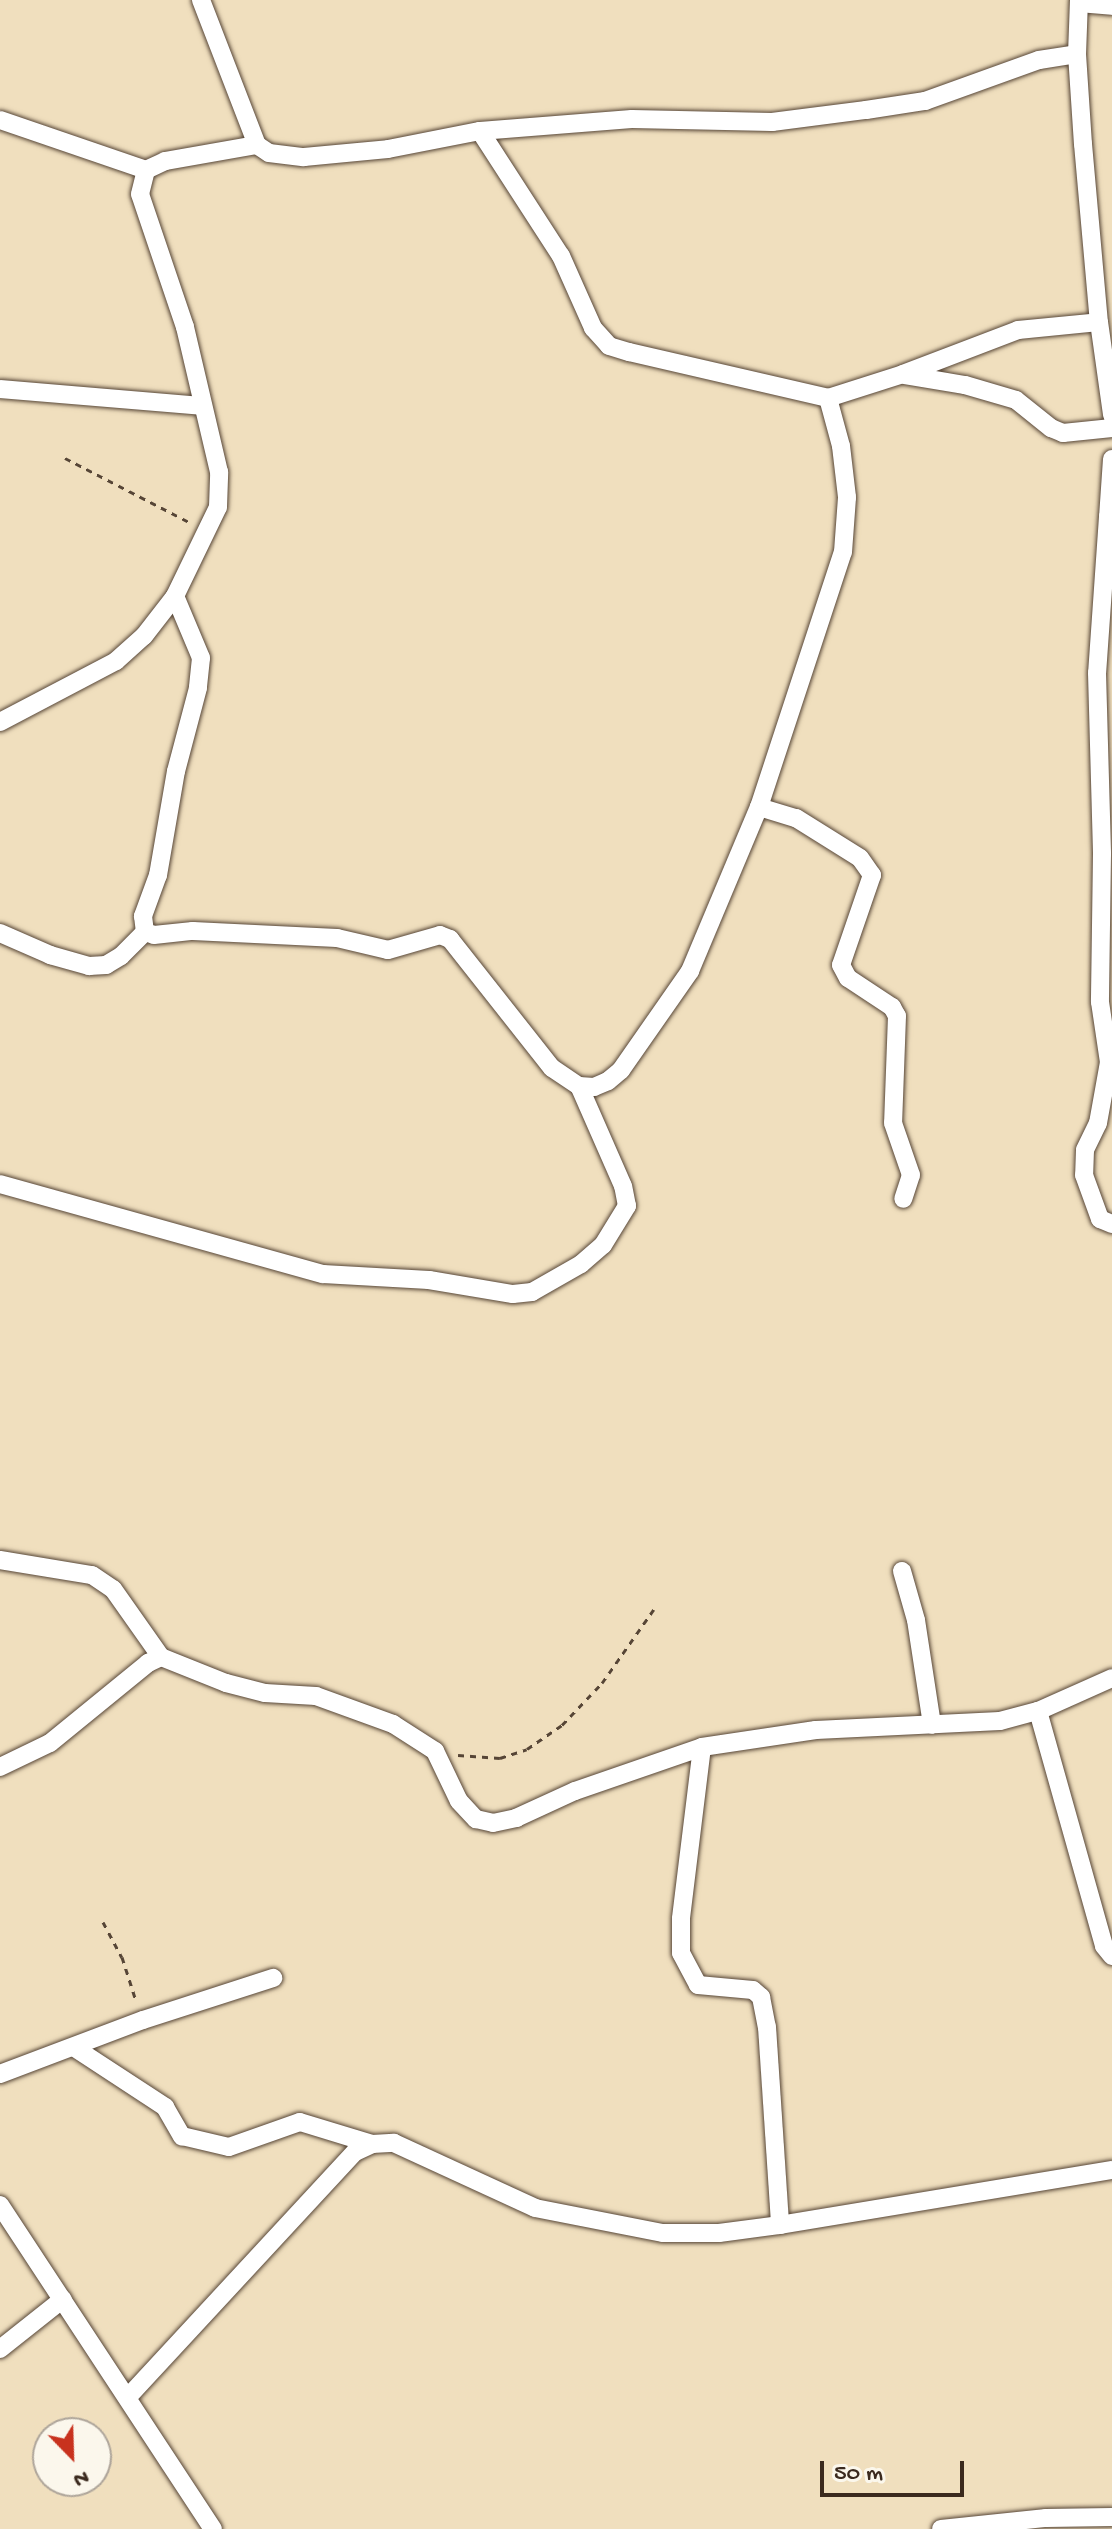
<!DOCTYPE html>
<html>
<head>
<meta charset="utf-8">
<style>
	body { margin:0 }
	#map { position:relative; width:1112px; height:2529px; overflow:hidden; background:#f0dfbe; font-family:"Gochi Hand",sans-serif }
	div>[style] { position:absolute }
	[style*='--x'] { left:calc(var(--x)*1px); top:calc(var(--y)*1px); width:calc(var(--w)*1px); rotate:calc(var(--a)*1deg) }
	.path>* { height:3px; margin-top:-1.5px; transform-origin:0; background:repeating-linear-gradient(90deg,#564536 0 6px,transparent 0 12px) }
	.roads { filter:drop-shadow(0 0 2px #564536) drop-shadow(0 0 2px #564536) }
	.minor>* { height:18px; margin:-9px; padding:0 9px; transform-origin:9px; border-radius:9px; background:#fff }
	span { translate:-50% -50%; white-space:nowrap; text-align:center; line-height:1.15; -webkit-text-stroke:6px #fbf7ec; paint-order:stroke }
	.north { position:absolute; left:32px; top:2417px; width:80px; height:80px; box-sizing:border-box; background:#fbf7ec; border:2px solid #aea59a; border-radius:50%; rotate:157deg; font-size:22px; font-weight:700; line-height:32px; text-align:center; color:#3b2a1e }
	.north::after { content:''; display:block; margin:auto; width:28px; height:36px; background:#c8321e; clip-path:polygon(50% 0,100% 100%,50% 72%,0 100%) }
	.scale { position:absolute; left:820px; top:2461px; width:144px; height:36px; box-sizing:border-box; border:4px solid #3b2a1e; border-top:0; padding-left:10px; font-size:24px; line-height:28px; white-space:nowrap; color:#3b2a1e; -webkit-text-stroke:6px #fbf7ec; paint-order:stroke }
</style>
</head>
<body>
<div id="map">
	<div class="path">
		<div style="--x:65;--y:458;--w:140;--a:27.3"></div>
		<div style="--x:458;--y:1755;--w:42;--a:4.1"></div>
		<div style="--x:500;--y:1758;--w:28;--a:-18"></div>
		<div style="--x:527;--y:1749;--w:42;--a:-34.4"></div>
		<div style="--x:562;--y:1725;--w:58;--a:-46.4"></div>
		<div style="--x:602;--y:1683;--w:90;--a:-54.9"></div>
		<div style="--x:103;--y:1922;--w:40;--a:62"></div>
		<div style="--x:122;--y:1957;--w:46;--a:72.3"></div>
	</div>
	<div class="roads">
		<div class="minor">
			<div style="--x:201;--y:0;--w:155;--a:68.9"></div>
			<div style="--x:257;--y:145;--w:14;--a:34"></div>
			<div style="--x:269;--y:153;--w:35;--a:7"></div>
			<div style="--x:304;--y:157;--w:84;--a:-5.4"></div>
			<div style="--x:388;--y:149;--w:94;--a:-11.1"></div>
			<div style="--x:480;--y:131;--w:152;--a:-4.5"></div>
			<div style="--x:632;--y:119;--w:140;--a:1.2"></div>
			<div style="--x:772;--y:122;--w:95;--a:-7.3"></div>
			<div style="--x:866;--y:110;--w:60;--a:-8.7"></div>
			<div style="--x:925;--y:101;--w:121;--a:-19.8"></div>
			<div style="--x:1039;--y:60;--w:38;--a:-9"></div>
			<div style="--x:1079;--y:0;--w:54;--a:92.1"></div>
			<div style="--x:1077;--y:54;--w:90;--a:86.2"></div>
			<div style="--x:1083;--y:144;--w:179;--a:84.9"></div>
			<div style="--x:1099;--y:322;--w:94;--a:82"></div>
			<div style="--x:1079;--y:3;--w:33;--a:5"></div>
			<div style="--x:0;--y:120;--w:154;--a:18.9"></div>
			<div style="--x:480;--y:131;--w:149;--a:57.1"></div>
			<div style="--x:561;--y:256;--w:79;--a:66"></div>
			<div style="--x:593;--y:328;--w:24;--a:48"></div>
			<div style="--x:609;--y:346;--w:21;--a:17"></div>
			<div style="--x:629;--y:352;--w:204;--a:13"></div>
			<div style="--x:828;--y:398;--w:79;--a:-17.7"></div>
			<div style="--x:903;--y:374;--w:123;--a:-20.9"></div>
			<div style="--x:1018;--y:330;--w:81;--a:-5.6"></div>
			<div style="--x:905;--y:375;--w:61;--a:9.5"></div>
			<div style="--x:965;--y:385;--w:53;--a:16.4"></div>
			<div style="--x:1016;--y:400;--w:45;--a:38.7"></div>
			<div style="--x:1051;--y:428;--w:13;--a:23"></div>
			<div style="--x:1063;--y:433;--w:49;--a:-5.8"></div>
			<div style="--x:0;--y:389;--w:202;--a:4.8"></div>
			<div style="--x:1112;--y:459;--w:58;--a:93.9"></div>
			<div style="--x:1108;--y:517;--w:10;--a:66"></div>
			<div style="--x:1108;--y:517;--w:156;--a:94"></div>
			<div style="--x:1097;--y:673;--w:181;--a:88.4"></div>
			<div style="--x:1102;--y:854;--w:148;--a:90.8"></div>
			<div style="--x:1100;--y:1002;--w:61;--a:81.5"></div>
			<div style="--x:1109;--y:1062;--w:62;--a:100.2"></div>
			<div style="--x:1098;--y:1123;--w:30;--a:116"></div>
			<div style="--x:1085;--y:1150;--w:25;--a:92"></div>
			<div style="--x:1084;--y:1175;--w:47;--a:70"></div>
			<div style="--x:1100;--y:1219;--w:13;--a:23"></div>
			<div style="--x:175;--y:596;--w:67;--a:67.2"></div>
			<div style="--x:201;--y:658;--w:30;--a:96"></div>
			<div style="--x:198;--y:688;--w:86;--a:104.8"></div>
			<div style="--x:176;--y:771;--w:106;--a:99.8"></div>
			<div style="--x:158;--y:875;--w:44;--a:110.1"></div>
			<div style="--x:143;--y:916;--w:16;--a:83"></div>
			<div style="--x:145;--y:932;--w:9;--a:18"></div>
			<div style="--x:154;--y:935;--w:39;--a:-6"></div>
			<div style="--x:193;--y:931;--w:144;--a:2.8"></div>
			<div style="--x:337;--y:938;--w:52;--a:13.2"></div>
			<div style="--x:388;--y:950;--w:54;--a:-16.1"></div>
			<div style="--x:440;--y:935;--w:11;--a:22"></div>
			<div style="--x:450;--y:939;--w:164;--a:51.7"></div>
			<div style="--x:552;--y:1068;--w:32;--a:34"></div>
			<div style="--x:579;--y:1086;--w:15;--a:4"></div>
			<div style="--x:594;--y:1087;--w:15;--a:-23"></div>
			<div style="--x:608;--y:1081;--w:17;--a:-40"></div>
			<div style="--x:621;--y:1070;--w:121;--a:-55.1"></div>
			<div style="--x:690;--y:971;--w:178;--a:-67.2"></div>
			<div style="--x:759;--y:807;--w:268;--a:-71.8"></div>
			<div style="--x:843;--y:552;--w:55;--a:-85.8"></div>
			<div style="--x:847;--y:497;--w:51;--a:-96.7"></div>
			<div style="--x:841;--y:446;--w:50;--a:-105.2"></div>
			<div style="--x:0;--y:722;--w:131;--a:-27.7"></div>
			<div style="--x:116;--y:661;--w:38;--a:-42"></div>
			<div style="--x:144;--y:636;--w:51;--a:-52.2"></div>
			<div style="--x:175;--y:596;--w:99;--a:-64.2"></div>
			<div style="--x:218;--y:507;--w:35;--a:-88"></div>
			<div style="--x:219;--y:472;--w:149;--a:-103.2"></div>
			<div style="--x:185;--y:327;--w:140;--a:-108.7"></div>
			<div style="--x:140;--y:194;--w:25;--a:-76"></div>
			<div style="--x:146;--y:170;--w:21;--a:-25"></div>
			<div style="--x:165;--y:161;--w:93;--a:-9.9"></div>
			<div style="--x:759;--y:807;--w:39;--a:17"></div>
			<div style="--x:796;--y:818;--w:75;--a:32"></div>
			<div style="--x:860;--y:858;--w:21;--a:55"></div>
			<div style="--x:872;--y:875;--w:95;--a:109"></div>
			<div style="--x:841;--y:965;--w:15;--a:62"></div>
			<div style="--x:848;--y:978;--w:53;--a:33.4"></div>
			<div style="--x:892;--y:1007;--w:10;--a:61"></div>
			<div style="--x:897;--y:1016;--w:107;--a:92.1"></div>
			<div style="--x:893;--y:1123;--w:55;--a:70.9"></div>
			<div style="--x:911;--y:1175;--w:25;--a:108"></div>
			<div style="--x:0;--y:933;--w:55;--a:23.7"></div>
			<div style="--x:50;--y:955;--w:41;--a:15.8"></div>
			<div style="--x:89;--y:966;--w:17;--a:-3"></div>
			<div style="--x:106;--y:965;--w:17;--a:-31"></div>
			<div style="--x:121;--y:956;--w:34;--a:-45"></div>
			<div style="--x:0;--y:1184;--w:335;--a:15.6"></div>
			<div style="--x:323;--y:1274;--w:106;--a:3.2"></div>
			<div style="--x:429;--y:1280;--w:85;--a:9.5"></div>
			<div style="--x:513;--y:1294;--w:19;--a:-6"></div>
			<div style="--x:532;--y:1292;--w:56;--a:-29.7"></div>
			<div style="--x:581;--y:1264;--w:29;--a:-41"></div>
			<div style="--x:603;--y:1245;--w:46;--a:-58.4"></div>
			<div style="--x:627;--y:1206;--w:20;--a:-101"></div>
			<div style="--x:623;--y:1186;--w:109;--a:-113.7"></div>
			<div style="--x:0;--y:1560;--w:93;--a:9.3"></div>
			<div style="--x:92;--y:1575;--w:25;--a:34"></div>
			<div style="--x:113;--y:1589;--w:83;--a:54.8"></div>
			<div style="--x:902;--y:1571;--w:51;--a:74.1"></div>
			<div style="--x:916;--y:1620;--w:106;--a:81.3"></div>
			<div style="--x:1038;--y:1711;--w:244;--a:74.3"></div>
			<div style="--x:1104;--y:1946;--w:13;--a:51"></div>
			<div style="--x:702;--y:1747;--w:173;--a:97"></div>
			<div style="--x:681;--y:1919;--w:34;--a:90"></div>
			<div style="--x:681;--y:1953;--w:36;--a:62"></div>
			<div style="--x:698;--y:1985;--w:55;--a:5.2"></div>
			<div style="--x:753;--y:1990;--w:11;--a:41"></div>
			<div style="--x:761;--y:1997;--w:31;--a:79"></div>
			<div style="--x:767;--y:2027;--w:198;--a:86.2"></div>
			<div style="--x:0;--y:1767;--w:55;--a:-25.6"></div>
			<div style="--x:50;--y:1743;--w:127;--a:-39.2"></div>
			<div style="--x:148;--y:1663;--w:14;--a:-25"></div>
			<div style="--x:161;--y:1657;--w:70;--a:21.8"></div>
			<div style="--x:226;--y:1683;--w:40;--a:14.4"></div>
			<div style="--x:265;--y:1693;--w:51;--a:3.4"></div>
			<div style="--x:316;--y:1696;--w:82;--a:20"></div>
			<div style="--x:393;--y:1724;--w:50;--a:32.7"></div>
			<div style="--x:435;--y:1751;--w:55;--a:64.4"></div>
			<div style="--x:459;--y:1801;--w:25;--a:47"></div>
			<div style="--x:476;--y:1819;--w:17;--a:13"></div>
			<div style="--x:493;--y:1823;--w:24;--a:-12"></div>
			<div style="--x:516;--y:1818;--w:65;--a:-24.6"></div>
			<div style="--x:575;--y:1791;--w:134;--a:-19.1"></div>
			<div style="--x:702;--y:1747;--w:115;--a:-8.5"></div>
			<div style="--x:816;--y:1730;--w:184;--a:-2.8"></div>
			<div style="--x:1000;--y:1721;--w:39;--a:-15"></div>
			<div style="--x:1038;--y:1711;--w:81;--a:-24"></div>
			<div style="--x:75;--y:2048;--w:108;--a:33.2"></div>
			<div style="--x:165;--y:2107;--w:34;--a:60"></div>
			<div style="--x:182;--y:2136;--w:48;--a:13.2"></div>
			<div style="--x:229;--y:2147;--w:75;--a:-19.4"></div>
			<div style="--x:300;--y:2122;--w:75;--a:17"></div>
			<div style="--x:0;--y:2074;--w:153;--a:-20.7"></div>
			<div style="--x:143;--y:2020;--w:137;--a:-17.9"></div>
			<div style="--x:0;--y:2205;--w:388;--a:56.7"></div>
			<div style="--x:0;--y:2349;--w:80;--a:-38.4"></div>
			<div style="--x:128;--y:2397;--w:334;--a:-47.2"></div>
			<div style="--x:355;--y:2152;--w:19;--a:-25"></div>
			<div style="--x:372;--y:2144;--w:22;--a:-3"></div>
			<div style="--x:394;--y:2143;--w:155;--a:24.7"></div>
			<div style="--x:535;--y:2208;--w:130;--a:11.1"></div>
			<div style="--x:663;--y:2233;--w:56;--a:0"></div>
			<div style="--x:719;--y:2233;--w:62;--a:-7.5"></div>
			<div style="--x:780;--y:2225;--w:337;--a:-9.4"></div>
			<div style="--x:941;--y:2529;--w:106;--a:-6"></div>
			<div style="--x:1046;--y:2518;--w:66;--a:-0.9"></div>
		</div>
	</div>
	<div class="north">N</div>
	<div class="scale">50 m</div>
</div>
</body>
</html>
